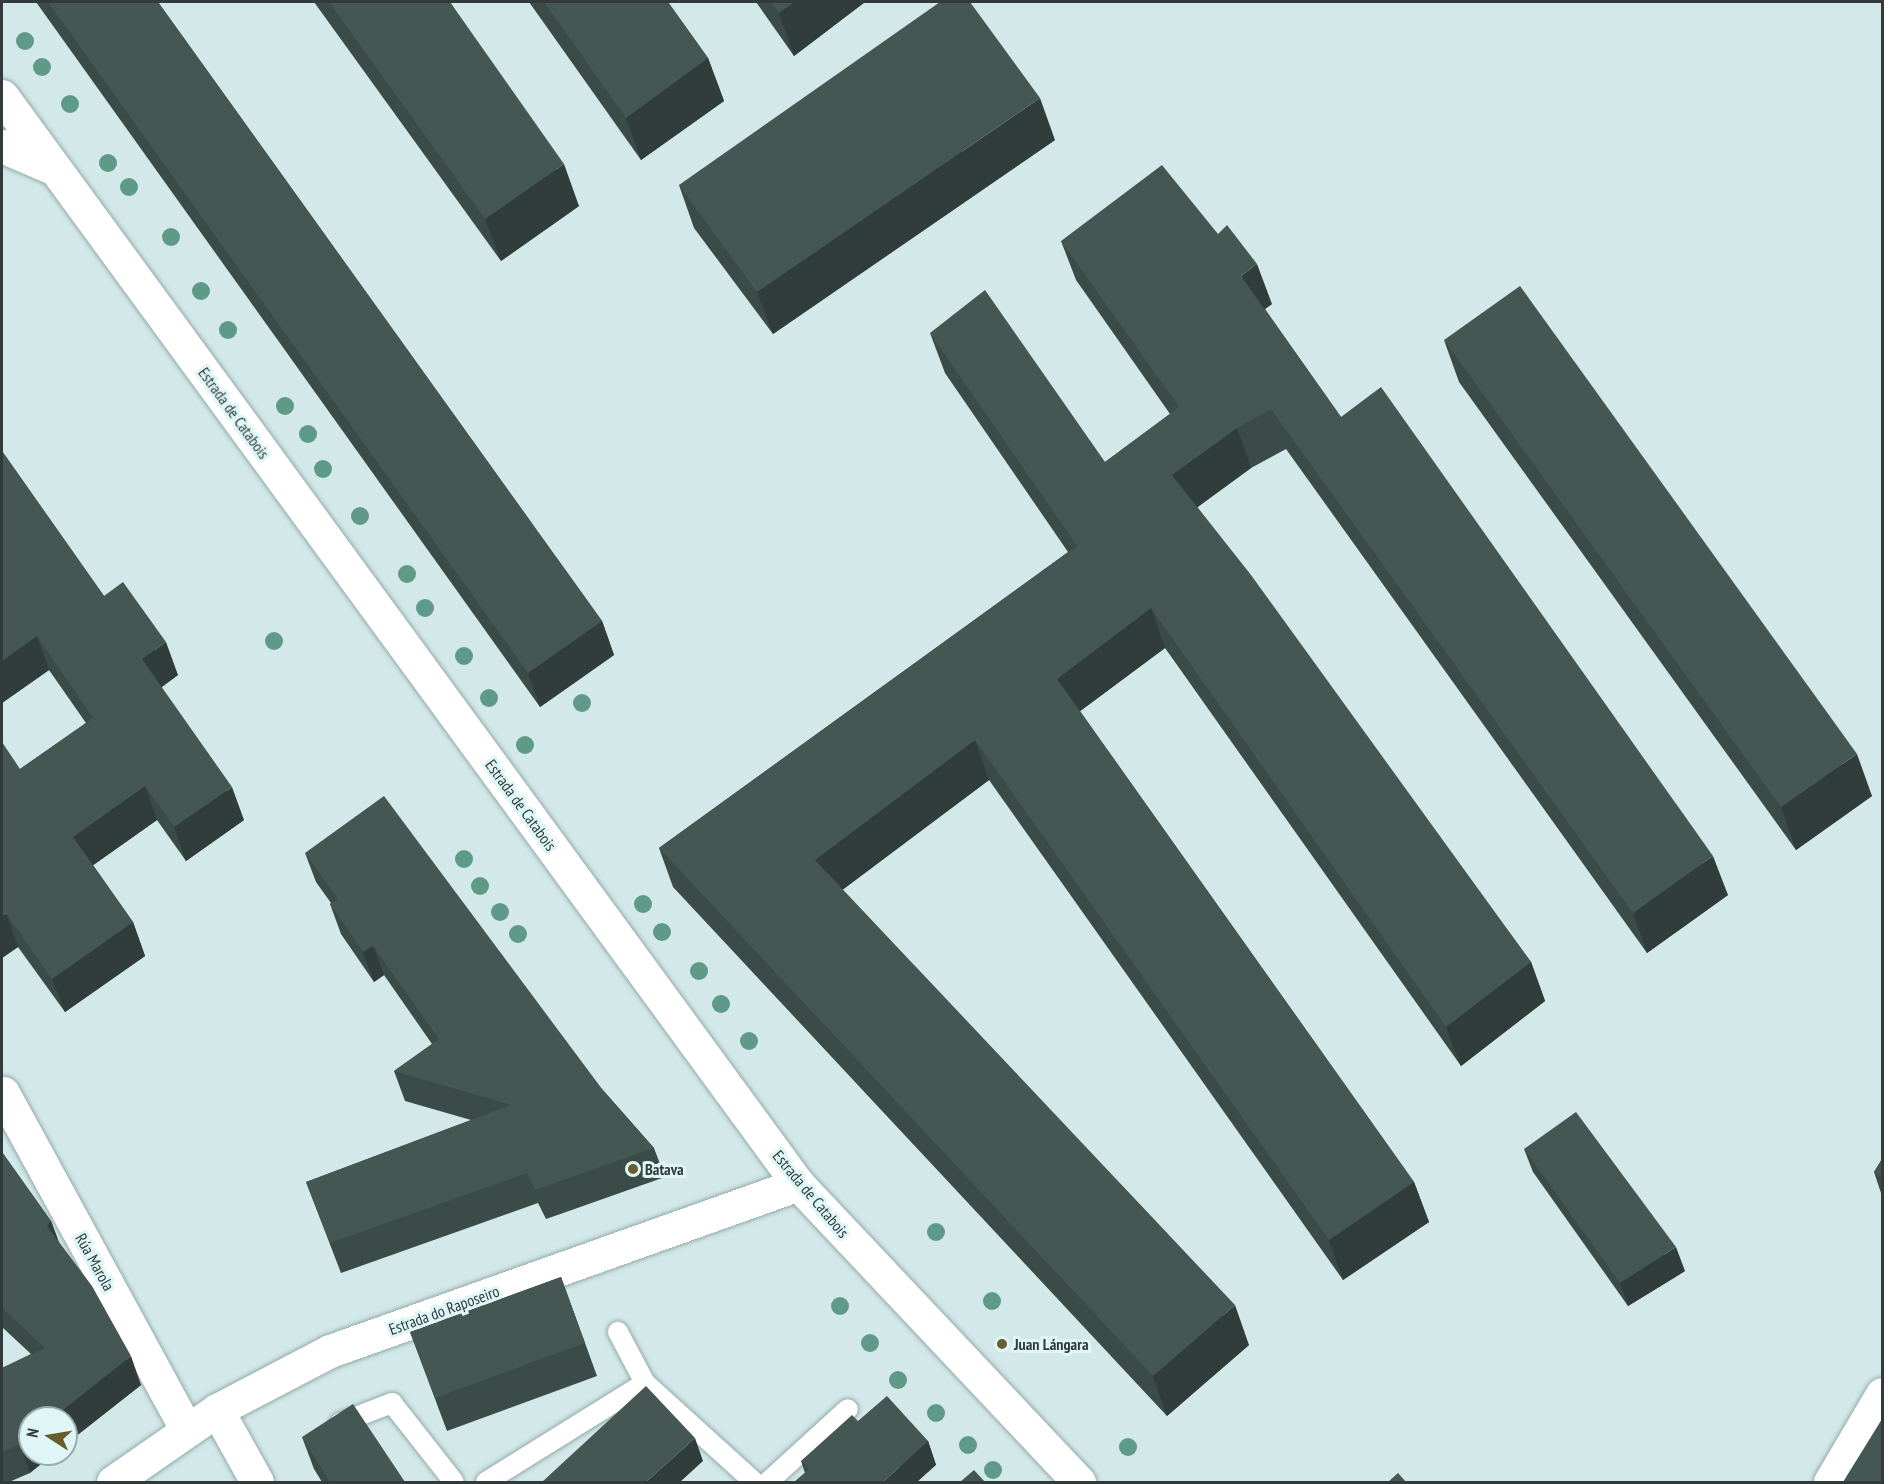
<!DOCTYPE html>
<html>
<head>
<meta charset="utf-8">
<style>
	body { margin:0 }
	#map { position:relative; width:1884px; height:1484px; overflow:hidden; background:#d2e8e9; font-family:"PT Sans Narrow",sans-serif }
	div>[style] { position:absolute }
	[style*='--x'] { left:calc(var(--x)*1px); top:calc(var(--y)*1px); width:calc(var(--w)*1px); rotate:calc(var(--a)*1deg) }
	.roads { filter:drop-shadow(0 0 2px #95aaab) drop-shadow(0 0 2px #95aaab) }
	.lane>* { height:20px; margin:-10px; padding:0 10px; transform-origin:10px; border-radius:10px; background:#fff }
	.street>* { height:33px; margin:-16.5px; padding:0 16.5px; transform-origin:16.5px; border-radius:16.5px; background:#fff }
	.secondary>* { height:33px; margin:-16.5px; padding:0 16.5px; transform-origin:16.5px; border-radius:16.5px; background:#fff }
	.trees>* { width:18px; height:18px; margin:-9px; border-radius:50%; background:#5f9a89 }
	.wall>* { inset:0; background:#3b4b47 }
	.shaded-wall>* { inset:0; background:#303d3a }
	.building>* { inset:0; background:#455753 }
	.dots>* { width:16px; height:16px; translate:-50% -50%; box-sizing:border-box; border:3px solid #dff6f7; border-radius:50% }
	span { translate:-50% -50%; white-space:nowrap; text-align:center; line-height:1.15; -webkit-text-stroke:6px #dff6f7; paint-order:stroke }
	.street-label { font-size:16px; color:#323b3c }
	.poi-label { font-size:16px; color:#323b3c; font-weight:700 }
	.left { translate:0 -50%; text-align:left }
	.frame { position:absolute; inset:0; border:3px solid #323b3c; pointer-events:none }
	.north { position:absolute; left:18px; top:1406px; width:60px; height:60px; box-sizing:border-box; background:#dff6f7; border:2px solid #9aabac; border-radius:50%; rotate:282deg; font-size:16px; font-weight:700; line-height:24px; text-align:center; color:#323b3c }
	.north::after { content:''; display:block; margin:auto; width:21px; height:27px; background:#665f2b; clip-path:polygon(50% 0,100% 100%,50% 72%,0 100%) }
</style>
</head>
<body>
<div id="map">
	<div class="roads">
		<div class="lane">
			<div style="--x:645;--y:1383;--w:147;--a:42.2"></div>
			<div style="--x:340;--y:1423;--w:56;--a:-21"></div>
			<div style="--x:392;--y:1403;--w:100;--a:51.9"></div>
			<div style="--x:486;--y:1482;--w:187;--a:-31.9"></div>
			<div style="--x:645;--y:1383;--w:58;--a:-117.9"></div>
			<div style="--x:768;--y:1482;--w:108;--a:-42.4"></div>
		</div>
		<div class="street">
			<div style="--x:3;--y:1093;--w:384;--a:61.4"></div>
			<div style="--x:217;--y:1410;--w:82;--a:60.9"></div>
		</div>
		<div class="secondary">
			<div style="--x:2;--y:96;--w:1348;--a:53.81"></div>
			<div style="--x:798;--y:1184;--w:410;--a:46.7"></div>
			<div style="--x:2;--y:146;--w:58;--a:23.5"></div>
			<div style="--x:113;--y:1482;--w:126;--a:-34.7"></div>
			<div style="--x:217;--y:1410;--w:127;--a:-27.6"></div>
			<div style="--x:330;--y:1351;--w:497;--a:-19.6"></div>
			<div style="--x:1830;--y:1482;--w:102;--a:-59.4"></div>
		</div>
	</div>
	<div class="trees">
		<div style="left:25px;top:41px"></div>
		<div style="left:42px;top:67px"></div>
		<div style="left:70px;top:104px"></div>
		<div style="left:108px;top:163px"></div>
		<div style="left:129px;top:187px"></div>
		<div style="left:171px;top:237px"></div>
		<div style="left:201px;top:291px"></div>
		<div style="left:228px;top:330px"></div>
		<div style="left:285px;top:406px"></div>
		<div style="left:308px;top:434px"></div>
		<div style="left:323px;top:469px"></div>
		<div style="left:360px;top:516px"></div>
		<div style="left:407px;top:574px"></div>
		<div style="left:425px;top:608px"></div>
		<div style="left:274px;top:641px"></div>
		<div style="left:464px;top:656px"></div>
		<div style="left:489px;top:698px"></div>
		<div style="left:582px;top:703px"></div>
		<div style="left:525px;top:745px"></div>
		<div style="left:464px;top:859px"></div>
		<div style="left:480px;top:886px"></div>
		<div style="left:643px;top:904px"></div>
		<div style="left:500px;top:912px"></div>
		<div style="left:662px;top:932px"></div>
		<div style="left:518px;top:934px"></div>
		<div style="left:699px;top:971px"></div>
		<div style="left:721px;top:1004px"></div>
		<div style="left:749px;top:1041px"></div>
		<div style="left:936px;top:1232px"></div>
		<div style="left:992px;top:1301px"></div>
		<div style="left:840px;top:1306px"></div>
		<div style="left:870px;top:1343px"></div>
		<div style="left:898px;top:1380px"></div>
		<div style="left:936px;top:1413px"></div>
		<div style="left:968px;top:1445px"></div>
		<div style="left:1128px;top:1447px"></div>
		<div style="left:993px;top:1470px"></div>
	</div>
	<div class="wall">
		<div style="clip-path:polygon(36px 2px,158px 2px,602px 621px,614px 655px,540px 707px)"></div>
		<div style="clip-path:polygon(314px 2px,450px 2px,579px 206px,501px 261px)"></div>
		<div style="clip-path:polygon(529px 2px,668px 2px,708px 58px,724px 101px,641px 160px)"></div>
		<div style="clip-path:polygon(756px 2px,865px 2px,794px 56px)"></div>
		<div style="clip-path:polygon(1055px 140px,773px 334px,694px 228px,679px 185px)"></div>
		<div style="clip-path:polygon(1061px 241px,1272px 304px,1265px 309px,1341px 417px,1728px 895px,1647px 953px,1286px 449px,1251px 468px,1197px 507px,1531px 962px,1545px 1001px,1461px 1066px,1165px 648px,1080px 711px,1414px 1182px,1429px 1222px,1343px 1280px,989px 780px,842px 890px,1249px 1345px,1167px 1416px,673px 887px,659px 848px,1068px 552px,945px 373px,930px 333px,1105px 462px,1170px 414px,1076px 280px)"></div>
		<div style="clip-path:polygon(1444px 340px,1872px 796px,1796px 850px,1459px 382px)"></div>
		<div style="clip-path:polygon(2px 451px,104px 596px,178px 675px,161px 687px,244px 820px,186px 861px,157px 820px,93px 865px,133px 922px,145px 956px,65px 1012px,18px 947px,2px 958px,20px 769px,86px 723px,49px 670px,2px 703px)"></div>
		<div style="clip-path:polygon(305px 853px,602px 1089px,654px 1148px,665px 1177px,546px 1219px,538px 1203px,341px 1273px,306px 1182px,471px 1120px,405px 1101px,394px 1071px,432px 1044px,384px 975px,374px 982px,341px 934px,330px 904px,331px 903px,316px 882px)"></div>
		<div style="clip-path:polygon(1524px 1149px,1685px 1271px,1628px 1306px,1533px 1172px)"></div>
		<div style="clip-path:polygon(2px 1152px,51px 1221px,58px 1241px,141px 1385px,66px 1444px,66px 1418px,30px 1473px,9px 1482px,2px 1482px,2px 1368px,31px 1354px,2px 1327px)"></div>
		<div style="clip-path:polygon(1882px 1159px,1882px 1196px,1874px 1172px)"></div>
		<div style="clip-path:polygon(561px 1277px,597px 1376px,447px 1431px,410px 1332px)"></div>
		<div style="clip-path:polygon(858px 1421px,928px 1441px,936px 1465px,805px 1473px,801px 1461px)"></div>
		<div style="clip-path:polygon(302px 1437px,405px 1482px,322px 1482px,314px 1469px)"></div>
	</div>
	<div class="shaded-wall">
		<div style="clip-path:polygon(794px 2px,865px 2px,794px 56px,779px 13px)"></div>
		<div style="clip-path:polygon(708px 58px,724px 101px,641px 160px,626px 118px)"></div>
		<div style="clip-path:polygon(1040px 98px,1055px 140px,773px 334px,757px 292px)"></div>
		<div style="clip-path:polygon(564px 164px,579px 206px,501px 261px,485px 219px)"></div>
		<div style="clip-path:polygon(1257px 264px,1272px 304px,1256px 315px,1241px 276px)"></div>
		<div style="clip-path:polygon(1237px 428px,1251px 468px,1187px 515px,1172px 475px)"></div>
		<div style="clip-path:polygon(1151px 608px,1165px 648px,1071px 718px,1057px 679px)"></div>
		<div style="clip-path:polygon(602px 621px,614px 655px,540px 707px,528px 673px)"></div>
		<div style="clip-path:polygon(37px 636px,49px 670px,2px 703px,2px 661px)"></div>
		<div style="clip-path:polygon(166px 642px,178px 675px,154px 693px,142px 659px)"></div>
		<div style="clip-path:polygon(975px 740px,989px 780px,829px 900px,815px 860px)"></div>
		<div style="clip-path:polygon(1857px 754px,1872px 796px,1796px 850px,1781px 807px)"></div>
		<div style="clip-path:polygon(145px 786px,157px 820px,85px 871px,73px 837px)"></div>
		<div style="clip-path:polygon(232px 787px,244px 820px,186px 861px,174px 827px)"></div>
		<div style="clip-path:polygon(1713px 856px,1728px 895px,1647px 953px,1633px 913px)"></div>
		<div style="clip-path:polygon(6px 913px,18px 947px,2px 958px,2px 916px)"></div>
		<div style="clip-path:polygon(133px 922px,145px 956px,65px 1012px,52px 979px)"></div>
		<div style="clip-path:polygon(373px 946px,384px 975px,374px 982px,363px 952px)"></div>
		<div style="clip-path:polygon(1531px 962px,1545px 1001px,1461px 1066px,1446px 1027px)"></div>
		<div style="clip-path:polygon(1414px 1182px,1429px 1222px,1343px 1280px,1329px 1240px)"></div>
		<div style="clip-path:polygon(51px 1221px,62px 1250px,47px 1226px)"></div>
		<div style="clip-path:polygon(1676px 1247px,1685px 1271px,1628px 1306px,1620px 1283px)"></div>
		<div style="clip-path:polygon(1235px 1305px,1249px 1345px,1167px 1416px,1153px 1376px)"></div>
		<div style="clip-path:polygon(131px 1356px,141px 1385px,66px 1444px,66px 1418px,53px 1418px)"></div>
		<div style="clip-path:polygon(30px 1436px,30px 1454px,54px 1454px,30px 1473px,20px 1444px)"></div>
		<div style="clip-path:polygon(695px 1438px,703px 1461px,680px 1482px,646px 1482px)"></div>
		<div style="clip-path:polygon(928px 1441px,936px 1465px,917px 1482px,883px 1482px)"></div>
	</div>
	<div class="building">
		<div style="clip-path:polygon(48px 2px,158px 2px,602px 621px,528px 673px)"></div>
		<div style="clip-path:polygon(329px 2px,450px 2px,564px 164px,485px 219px)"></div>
		<div style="clip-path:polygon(544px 2px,668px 2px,708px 58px,626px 118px)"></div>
		<div style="clip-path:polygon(771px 2px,794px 2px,779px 13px)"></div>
		<div style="clip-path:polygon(940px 2px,970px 2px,1040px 98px,757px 292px,679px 185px)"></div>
		<div style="clip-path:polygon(1162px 165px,1218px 234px,1227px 225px,1257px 264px,1241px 276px,1341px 417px,1381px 387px,1713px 856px,1633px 913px,1271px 409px,1237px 428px,1172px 475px,1251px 575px,1531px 962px,1446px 1027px,1151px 608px,1057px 679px,1414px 1182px,1329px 1240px,975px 740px,815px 860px,1235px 1305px,1153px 1376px,659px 848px,1077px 546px,930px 333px,985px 290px,1105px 462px,1179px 407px,1061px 241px)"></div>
		<div style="clip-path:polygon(1520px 286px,1857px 754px,1781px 807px,1444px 340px)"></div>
		<div style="clip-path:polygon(2px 451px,104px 596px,123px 582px,166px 642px,142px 659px,232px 787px,174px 827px,145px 786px,73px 837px,133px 922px,52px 979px,6px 913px,2px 916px,2px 742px,20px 769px,93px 718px,37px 636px,2px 661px)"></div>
		<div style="clip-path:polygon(384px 796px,602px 1089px,654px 1148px,535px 1190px,527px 1173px,330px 1243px,306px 1182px,511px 1105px,394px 1071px,439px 1039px,373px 946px,363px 952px,330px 904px,338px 899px,305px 853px)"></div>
		<div style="clip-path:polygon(1576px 1112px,1676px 1247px,1620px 1283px,1524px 1149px)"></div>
		<div style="clip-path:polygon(2px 1152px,51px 1221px,47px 1226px,92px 1286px,131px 1356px,53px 1418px,30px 1418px,30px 1436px,20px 1444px,2px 1452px,2px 1368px,45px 1348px,2px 1308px)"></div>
		<div style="clip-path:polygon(1882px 1159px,1882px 1178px,1874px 1172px)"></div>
		<div style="clip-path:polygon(561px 1277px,585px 1343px,435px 1398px,410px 1332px)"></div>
		<div style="clip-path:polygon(646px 1386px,695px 1438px,646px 1482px,542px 1482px)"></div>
		<div style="clip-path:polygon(887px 1396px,928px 1441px,883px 1482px,794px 1482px,809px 1469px,801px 1461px,852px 1415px,858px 1421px)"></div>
		<div style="clip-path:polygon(353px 1404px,405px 1482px,330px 1482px,302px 1437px)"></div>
		<div style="clip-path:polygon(1882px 1419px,1882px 1482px,1843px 1482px)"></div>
		<div style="clip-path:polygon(974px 1470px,985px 1482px,960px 1482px)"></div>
		<div style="clip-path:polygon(1398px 1473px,1406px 1482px,1388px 1482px)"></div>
	</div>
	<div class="dots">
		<div style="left:633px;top:1169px;background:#665f2b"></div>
		<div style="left:1002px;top:1344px;background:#665f2b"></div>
	</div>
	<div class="street-label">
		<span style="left:234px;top:413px;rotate:54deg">Estrada de Catabois</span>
		<span style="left:521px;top:805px;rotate:54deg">Estrada de Catabois</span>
		<span style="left:811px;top:1194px;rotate:50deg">Estrada de Catabois</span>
		<span style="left:95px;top:1262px;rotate:61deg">Rúa Marola</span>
		<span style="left:444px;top:1310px;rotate:-20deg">Estrada do Raposeiro</span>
	</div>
	<div class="poi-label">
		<span class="left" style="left:645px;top:1169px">Batava</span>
		<span class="left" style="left:1014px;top:1344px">Juan Lángara</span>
	</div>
	<div class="frame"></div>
	<div class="north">N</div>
</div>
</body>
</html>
